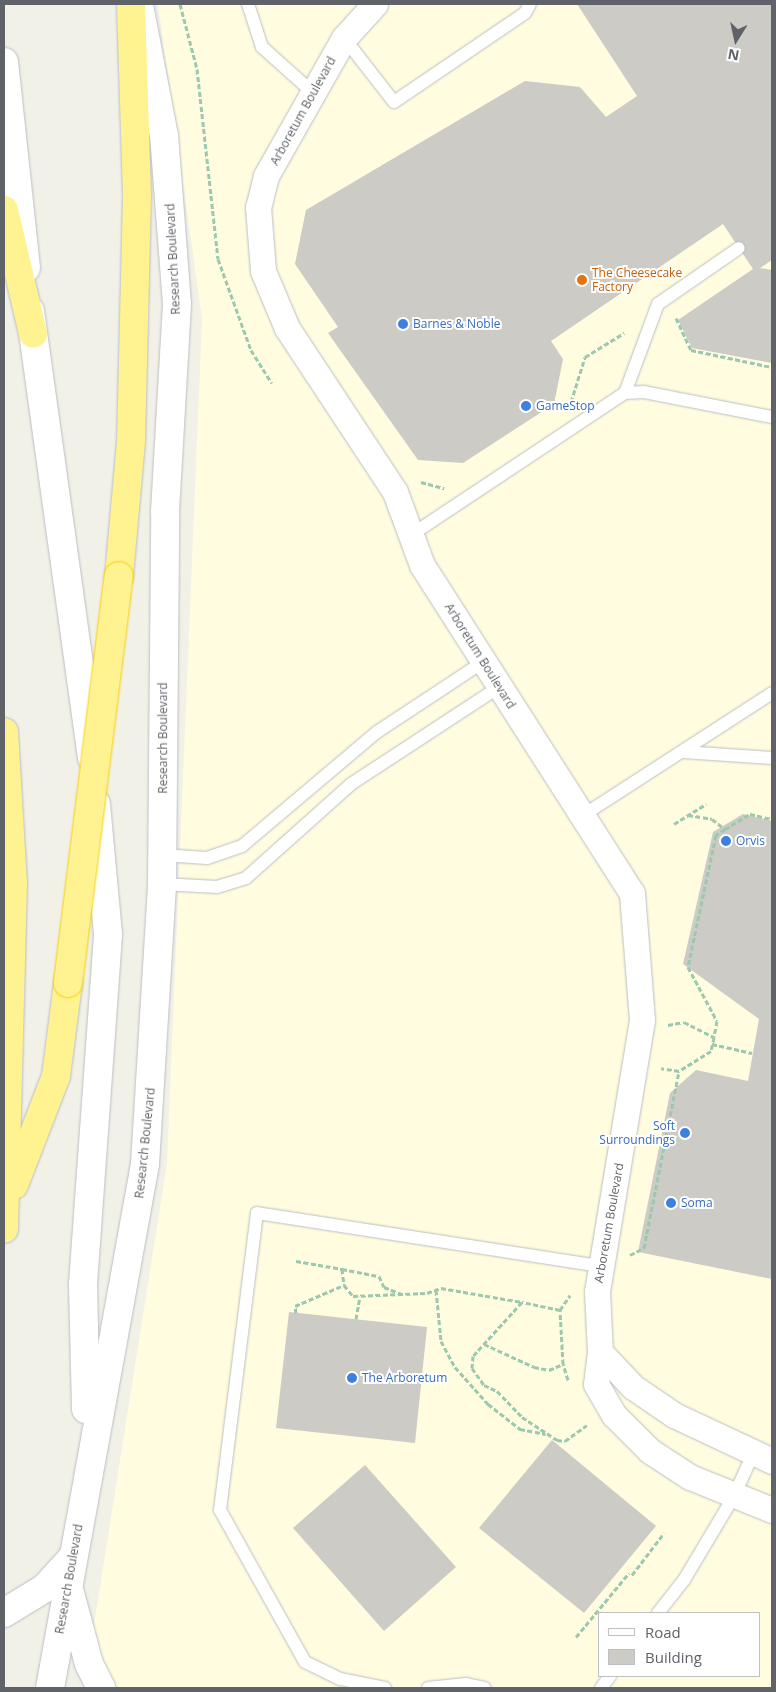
<!DOCTYPE html>
<html>
<head>
<meta charset="utf-8">
<style>
	body { margin:0 }
	#map { position:relative; width:776px; height:1692px; overflow:hidden; background:#f1f1e8; font-family:"Open Sans",sans-serif }
	div>[style] { position:absolute }
	[style*='--x'] { left:calc(var(--x)*1px); top:calc(var(--y)*1px); width:calc(var(--w)*1px); rotate:calc(var(--a)*1deg) }
	.commercial>* { inset:0; background:#fffcdf }
	.building>* { inset:0; background:#cccbc5 }
	.path>* { height:3px; margin-top:-1.5px; transform-origin:0; background:repeating-linear-gradient(90deg,#9bc8af 0 5px,transparent 0 7.5px) }
	.roads { filter:drop-shadow(0 0 1px #bcbec3) drop-shadow(0 0 1px #bcbec3) }
	.service>* { height:12px; margin:-6px; padding:0 6px; transform-origin:6px; border-radius:6px; background:#fff }
	.minor>* { height:25px; margin:-12.5px; padding:0 12.5px; transform-origin:12.5px; border-radius:12.5px; background:#fff }
	.secondary>* { height:28px; margin:-14px; padding:0 14px; transform-origin:14px; border-radius:14px; background:#fff }
	.motorway>* { height:28px; margin:-14px; padding:0 14px; transform-origin:14px; border-radius:14px; background:#fff291 }
	.bridges { filter:drop-shadow(0 0 1px #f9ce00) drop-shadow(0 0 1px #f9ce00) }
	.motorway-bridge>* { height:28px; margin:-14px; padding:0 14px; transform-origin:14px; border-radius:14px; background:#fff291 }
	.dots>* { width:14px; height:14px; translate:-50% -50%; box-sizing:border-box; border:2px solid #fff; border-radius:50% }
	span { translate:-50% -50%; white-space:nowrap; text-align:center; line-height:1.15; -webkit-text-stroke:4px #fff; paint-order:stroke }
	.street-label { font-size:12px; color:#5f6268 }
	.food-label { font-size:12px; color:#c56008 }
	.left { translate:0 -50%; text-align:left }
	.shop-label { font-size:12px; color:#366cbe }
	.right { translate:-100% -50%; text-align:right }
	.frame { position:absolute; inset:0; border:5px solid #5f6268; pointer-events:none }
	.legend { position:absolute; left:598px; top:1612px; width:162px; height:65px; box-sizing:border-box; background:#fff; border:1px solid #bfc0c3; margin:0; padding:6px 9px; list-style:none; font-size:15px; color:#5f6268 }
	.legend li { display:flex; align-items:center; gap:10px; height:25px }
	.legend b { width:25px; border:1px solid #bfc0c3 }
	.north { position:absolute; left:711px; top:15px; width:50px; height:50px; -webkit-text-stroke:4px #fff; paint-order:stroke; rotate:190deg; font-size:14px; font-weight:700; line-height:20px; text-align:center; color:#5f6268 }
	.north::after { content:''; display:block; margin:auto; width:18px; height:22px; background:#5f6268; clip-path:polygon(50% 0,100% 100%,50% 72%,0 100%) }
</style>
</head>
<body>
<div id="map">
	<div class="commercial">
		<div style="clip-path:polygon(evenodd,158px 4px,772px 4px,772px 1688px,84px 1688px,167px 1163px,202px 319px,158px 4px,600px 1613px,760px 1613px,760px 1676px,600px 1676px,600px 1613px)"></div>
	</div>
	<div class="building">
		<div style="clip-path:polygon(577px 4px,772px 4px,772px 260px,760px 268px,772px 270px,772px 363px,692px 348px,678px 320px,753px 269px,723px 224px,551px 341px,563px 359px,554px 404px,463px 463px,418px 460px,328px 333px,338px 327px,295px 264px,306px 210px,525px 81px,580px 87px,606px 117px,637px 96px)"></div>
		<div style="clip-path:polygon(743px 814px,772px 821px,772px 1279px,638px 1252px,670px 1093px,696px 1070px,748px 1081px,759px 1019px,683px 964px,713px 832px)"></div>
		<div style="clip-path:polygon(289px 1312px,427px 1327px,415px 1443px,276px 1428px)"></div>
		<div style="clip-path:polygon(552px 1440px,656px 1526px,584px 1613px,479px 1528px)"></div>
		<div style="clip-path:polygon(365px 1465px,456px 1567px,384px 1631px,293px 1528px)"></div>
	</div>
	<div class="path">
		<div style="--x:180;--y:4;--w:67;--a:75.3"></div>
		<div style="--x:197;--y:69;--w:191;--a:83.7"></div>
		<div style="--x:218;--y:259;--w:97;--a:70.1"></div>
		<div style="--x:251;--y:350;--w:39;--a:58"></div>
		<div style="--x:676;--y:318;--w:35;--a:65"></div>
		<div style="--x:691;--y:350;--w:83;--a:11.9"></div>
		<div style="--x:571;--y:402;--w:47;--a:-72.7"></div>
		<div style="--x:585;--y:357;--w:46;--a:-31.6"></div>
		<div style="--x:421;--y:482;--w:24;--a:15"></div>
		<div style="--x:688;--y:815;--w:24;--a:9"></div>
		<div style="--x:712;--y:819;--w:16;--a:38"></div>
		<div style="--x:725;--y:829;--w:11;--a:146"></div>
		<div style="--x:716;--y:835;--w:135;--a:102"></div>
		<div style="--x:688;--y:967;--w:61;--a:61.8"></div>
		<div style="--x:717;--y:1021;--w:16;--a:101"></div>
		<div style="--x:674;--y:824;--w:38;--a:-32"></div>
		<div style="--x:725;--y:829;--w:29;--a:-31"></div>
		<div style="--x:750;--y:814;--w:23;--a:13"></div>
		<div style="--x:668;--y:1025;--w:16;--a:-11"></div>
		<div style="--x:684;--y:1022;--w:34;--a:27"></div>
		<div style="--x:714;--y:1037;--w:14;--a:102"></div>
		<div style="--x:711;--y:1051;--w:38;--a:148"></div>
		<div style="--x:712;--y:1044;--w:41;--a:12.7"></div>
		<div style="--x:630;--y:1255;--w:16;--a:-27"></div>
		<div style="--x:644;--y:1248;--w:180;--a:-78.8"></div>
		<div style="--x:679;--y:1071;--w:18;--a:-171"></div>
		<div style="--x:296;--y:1261;--w:47;--a:9.9"></div>
		<div style="--x:342;--y:1269;--w:16;--a:83"></div>
		<div style="--x:344;--y:1285;--w:14;--a:51"></div>
		<div style="--x:353;--y:1296;--w:74;--a:-2.3"></div>
		<div style="--x:427;--y:1293;--w:15;--a:-20"></div>
		<div style="--x:441;--y:1288;--w:82;--a:9.8"></div>
		<div style="--x:342;--y:1269;--w:38;--a:11"></div>
		<div style="--x:379;--y:1276;--w:12;--a:66"></div>
		<div style="--x:384;--y:1287;--w:18;--a:22"></div>
		<div style="--x:436;--y:1290;--w:51;--a:84.4"></div>
		<div style="--x:441;--y:1341;--w:30;--a:62"></div>
		<div style="--x:455;--y:1367;--w:50;--a:48.3"></div>
		<div style="--x:488;--y:1404;--w:41;--a:38"></div>
		<div style="--x:520;--y:1429;--w:26;--a:11"></div>
		<div style="--x:560;--y:1310;--w:39;--a:-168"></div>
		<div style="--x:522;--y:1302;--w:73;--a:132.2"></div>
		<div style="--x:473;--y:1356;--w:12;--a:95"></div>
		<div style="--x:472;--y:1368;--w:21;--a:55"></div>
		<div style="--x:484;--y:1385;--w:14;--a:25"></div>
		<div style="--x:497;--y:1391;--w:36;--a:46"></div>
		<div style="--x:522;--y:1417;--w:42;--a:33.3"></div>
		<div style="--x:557;--y:1440;--w:8;--a:7"></div>
		<div style="--x:565;--y:1441;--w:27;--a:-36"></div>
		<div style="--x:296;--y:1313;--w:7;--a:-98"></div>
		<div style="--x:295;--y:1306;--w:53;--a:-23.2"></div>
		<div style="--x:356;--y:1319;--w:23;--a:-80"></div>
		<div style="--x:484;--y:1344;--w:55;--a:24.7"></div>
		<div style="--x:534;--y:1367;--w:15;--a:11"></div>
		<div style="--x:549;--y:1370;--w:15;--a:-23"></div>
		<div style="--x:568;--y:1380;--w:17;--a:-107"></div>
		<div style="--x:563;--y:1364;--w:54;--a:-93.2"></div>
		<div style="--x:560;--y:1310;--w:18;--a:-56"></div>
		<div style="--x:632;--y:1575;--w:53;--a:-52.7"></div>
		<div style="--x:576;--y:1637;--w:83;--a:-50.4"></div>
	</div>
	<div class="roads">
		<div class="service">
			<div style="--x:248;--y:4;--w:45;--a:72"></div>
			<div style="--x:262;--y:47;--w:66;--a:41.9"></div>
			<div style="--x:344;--y:38;--w:81;--a:52"></div>
			<div style="--x:394;--y:102;--w:158;--a:-34.2"></div>
			<div style="--x:525;--y:13;--w:10;--a:-61"></div>
			<div style="--x:625;--y:393;--w:95;--a:-69.7"></div>
			<div style="--x:658;--y:304;--w:98;--a:-34.7"></div>
			<div style="--x:411;--y:535;--w:257;--a:-33.6"></div>
			<div style="--x:625;--y:393;--w:19;--a:-3"></div>
			<div style="--x:644;--y:392;--w:130;--a:11.1"></div>
			<div style="--x:683;--y:752;--w:89;--a:3.9"></div>
			<div style="--x:582;--y:816;--w:226;--a:-32.9"></div>
			<div style="--x:162;--y:855;--w:45;--a:3.8"></div>
			<div style="--x:207;--y:858;--w:37;--a:-19"></div>
			<div style="--x:242;--y:846;--w:177;--a:-40.2"></div>
			<div style="--x:377;--y:732;--w:127;--a:-33.4"></div>
			<div style="--x:162;--y:884;--w:55;--a:3.1"></div>
			<div style="--x:217;--y:887;--w:30;--a:-17"></div>
			<div style="--x:246;--y:878;--w:141;--a:-41.8"></div>
			<div style="--x:351;--y:784;--w:177;--a:-33.2"></div>
			<div style="--x:658;--y:1613;--w:42;--a:-51.8"></div>
			<div style="--x:684;--y:1580;--w:98;--a:-59.2"></div>
			<div style="--x:734;--y:1496;--w:46;--a:-65.7"></div>
			<div style="--x:385;--y:1688;--w:46;--a:-168.7"></div>
			<div style="--x:340;--y:1679;--w:39;--a:-154"></div>
			<div style="--x:305;--y:1662;--w:174;--a:-119.2"></div>
			<div style="--x:220;--y:1510;--w:299;--a:-82.9"></div>
			<div style="--x:257;--y:1213;--w:348;--a:8.8"></div>
			<div style="--x:428;--y:1688;--w:38;--a:-6"></div>
			<div style="--x:466;--y:1684;--w:19;--a:12"></div>
			<div style="--x:601;--y:1688;--w:15;--a:-53"></div>
		</div>
		<div class="minor">
			<div style="--x:375;--y:4;--w:46;--a:132.4"></div>
			<div style="--x:344;--y:38;--w:159;--a:119.5"></div>
			<div style="--x:266;--y:176;--w:32;--a:104"></div>
			<div style="--x:258;--y:207;--w:64;--a:85.5"></div>
			<div style="--x:263;--y:271;--w:62;--a:67.2"></div>
			<div style="--x:287;--y:328;--w:196;--a:56.6"></div>
			<div style="--x:395;--y:492;--w:78;--a:69.7"></div>
			<div style="--x:422;--y:565;--w:389;--a:57.4"></div>
			<div style="--x:632;--y:893;--w:127;--a:85.5"></div>
			<div style="--x:642;--y:1020;--w:275;--a:99.4"></div>
			<div style="--x:597;--y:1291;--w:61;--a:87.2"></div>
			<div style="--x:600;--y:1352;--w:32;--a:97"></div>
			<div style="--x:596;--y:1384;--w:36;--a:60"></div>
			<div style="--x:614;--y:1415;--w:51;--a:45"></div>
			<div style="--x:650;--y:1451;--w:48;--a:33"></div>
			<div style="--x:690;--y:1477;--w:88;--a:21.9"></div>
			<div style="--x:600;--y:1352;--w:48;--a:46.7"></div>
			<div style="--x:633;--y:1387;--w:50;--a:34.3"></div>
			<div style="--x:674;--y:1415;--w:108;--a:25.1"></div>
		</div>
		<div class="secondary">
			<div style="--x:4;--y:62;--w:207;--a:83.9"></div>
			<div style="--x:30;--y:311;--w:451;--a:82.1"></div>
			<div style="--x:86;--y:1409;--w:125;--a:-91.4"></div>
			<div style="--x:83;--y:1284;--w:351;--a:-85.9"></div>
			<div style="--x:108;--y:934;--w:131;--a:-95.3"></div>
			<div style="--x:70;--y:1593;--w:73;--a:75"></div>
			<div style="--x:89;--y:1664;--w:27;--a:63"></div>
			<div style="--x:4;--y:1613;--w:48;--a:-31.4"></div>
			<div style="--x:45;--y:1588;--w:42;--a:-47.9"></div>
			<div style="--x:50;--y:1688;--w:533;--a:-79.72"></div>
			<div style="--x:145;--y:1164;--w:281;--a:-86.5"></div>
			<div style="--x:162;--y:884;--w:372;--a:-89.5"></div>
			<div style="--x:165;--y:512;--w:208;--a:-86.7"></div>
			<div style="--x:177;--y:304;--w:169;--a:-94.4"></div>
			<div style="--x:164;--y:136;--w:133;--a:-100.8"></div>
		</div>
		<div class="motorway">
			<div style="--x:4;--y:210;--w:127;--a:76.8"></div>
			<div style="--x:119;--y:576;--w:135;--a:-84.9"></div>
			<div style="--x:131;--y:442;--w:246;--a:-88.6"></div>
			<div style="--x:137;--y:196;--w:192;--a:-91.8"></div>
			<div style="--x:4;--y:732;--w:152;--a:86.6"></div>
			<div style="--x:13;--y:884;--w:345;--a:91.5"></div>
			<div style="--x:14;--y:1185;--w:117;--a:-68.9"></div>
			<div style="--x:56;--y:1076;--w:94;--a:-82.6"></div>
		</div>
	</div>
	<div class="bridges">
		<div class="motorway-bridge">
			<div style="--x:68;--y:983;--w:410;--a:-82.9"></div>
		</div>
	</div>
	<div class="dots">
		<div style="left:582px;top:280px;background:#e8710a"></div>
		<div style="left:403px;top:324px;background:#3f7fe0"></div>
		<div style="left:526px;top:406px;background:#3f7fe0"></div>
		<div style="left:726px;top:841px;background:#3f7fe0"></div>
		<div style="left:685px;top:1133px;background:#3f7fe0"></div>
		<div style="left:671px;top:1203px;background:#3f7fe0"></div>
		<div style="left:352px;top:1378px;background:#3f7fe0"></div>
	</div>
	<div class="street-label">
		<span style="left:303px;top:111px;rotate:-61deg">Arboretum Boulevard</span>
		<span style="left:173px;top:259px;rotate:-93deg">Research Boulevard</span>
		<span style="left:480px;top:656px;rotate:58deg">Arboretum Boulevard</span>
		<span style="left:163px;top:738px;rotate:-90deg">Research Boulevard</span>
		<span style="left:145px;top:1143px;rotate:-84deg">Research Boulevard</span>
		<span style="left:609px;top:1223px;rotate:-80deg">Arboretum Boulevard</span>
		<span style="left:69px;top:1579px;rotate:-80deg">Research Boulevard</span>
	</div>
	<div class="food-label">
		<span class="left" style="left:592px;top:280px">The Cheesecake<br>Factory</span>
	</div>
	<div class="shop-label">
		<span class="left" style="left:413px;top:324px">Barnes &amp; Noble</span>
		<span class="left" style="left:536px;top:406px">GameStop</span>
		<span class="left" style="left:736px;top:841px">Orvis</span>
		<span class="right" style="left:675px;top:1133px">Soft<br>Surroundings</span>
		<span class="left" style="left:681px;top:1203px">Soma</span>
		<span class="left" style="left:362px;top:1378px">The Arboretum</span>
	</div>
	<div class="frame"></div>
	<ul class="legend">
	<li><b style="height:6px;background:#fff"></b>Road</li>
	<li><b style="height:14px;background:#cccbc5"></b>Building</li>
	</ul>
	<div class="north">N</div>
</div>
</body>
</html>
